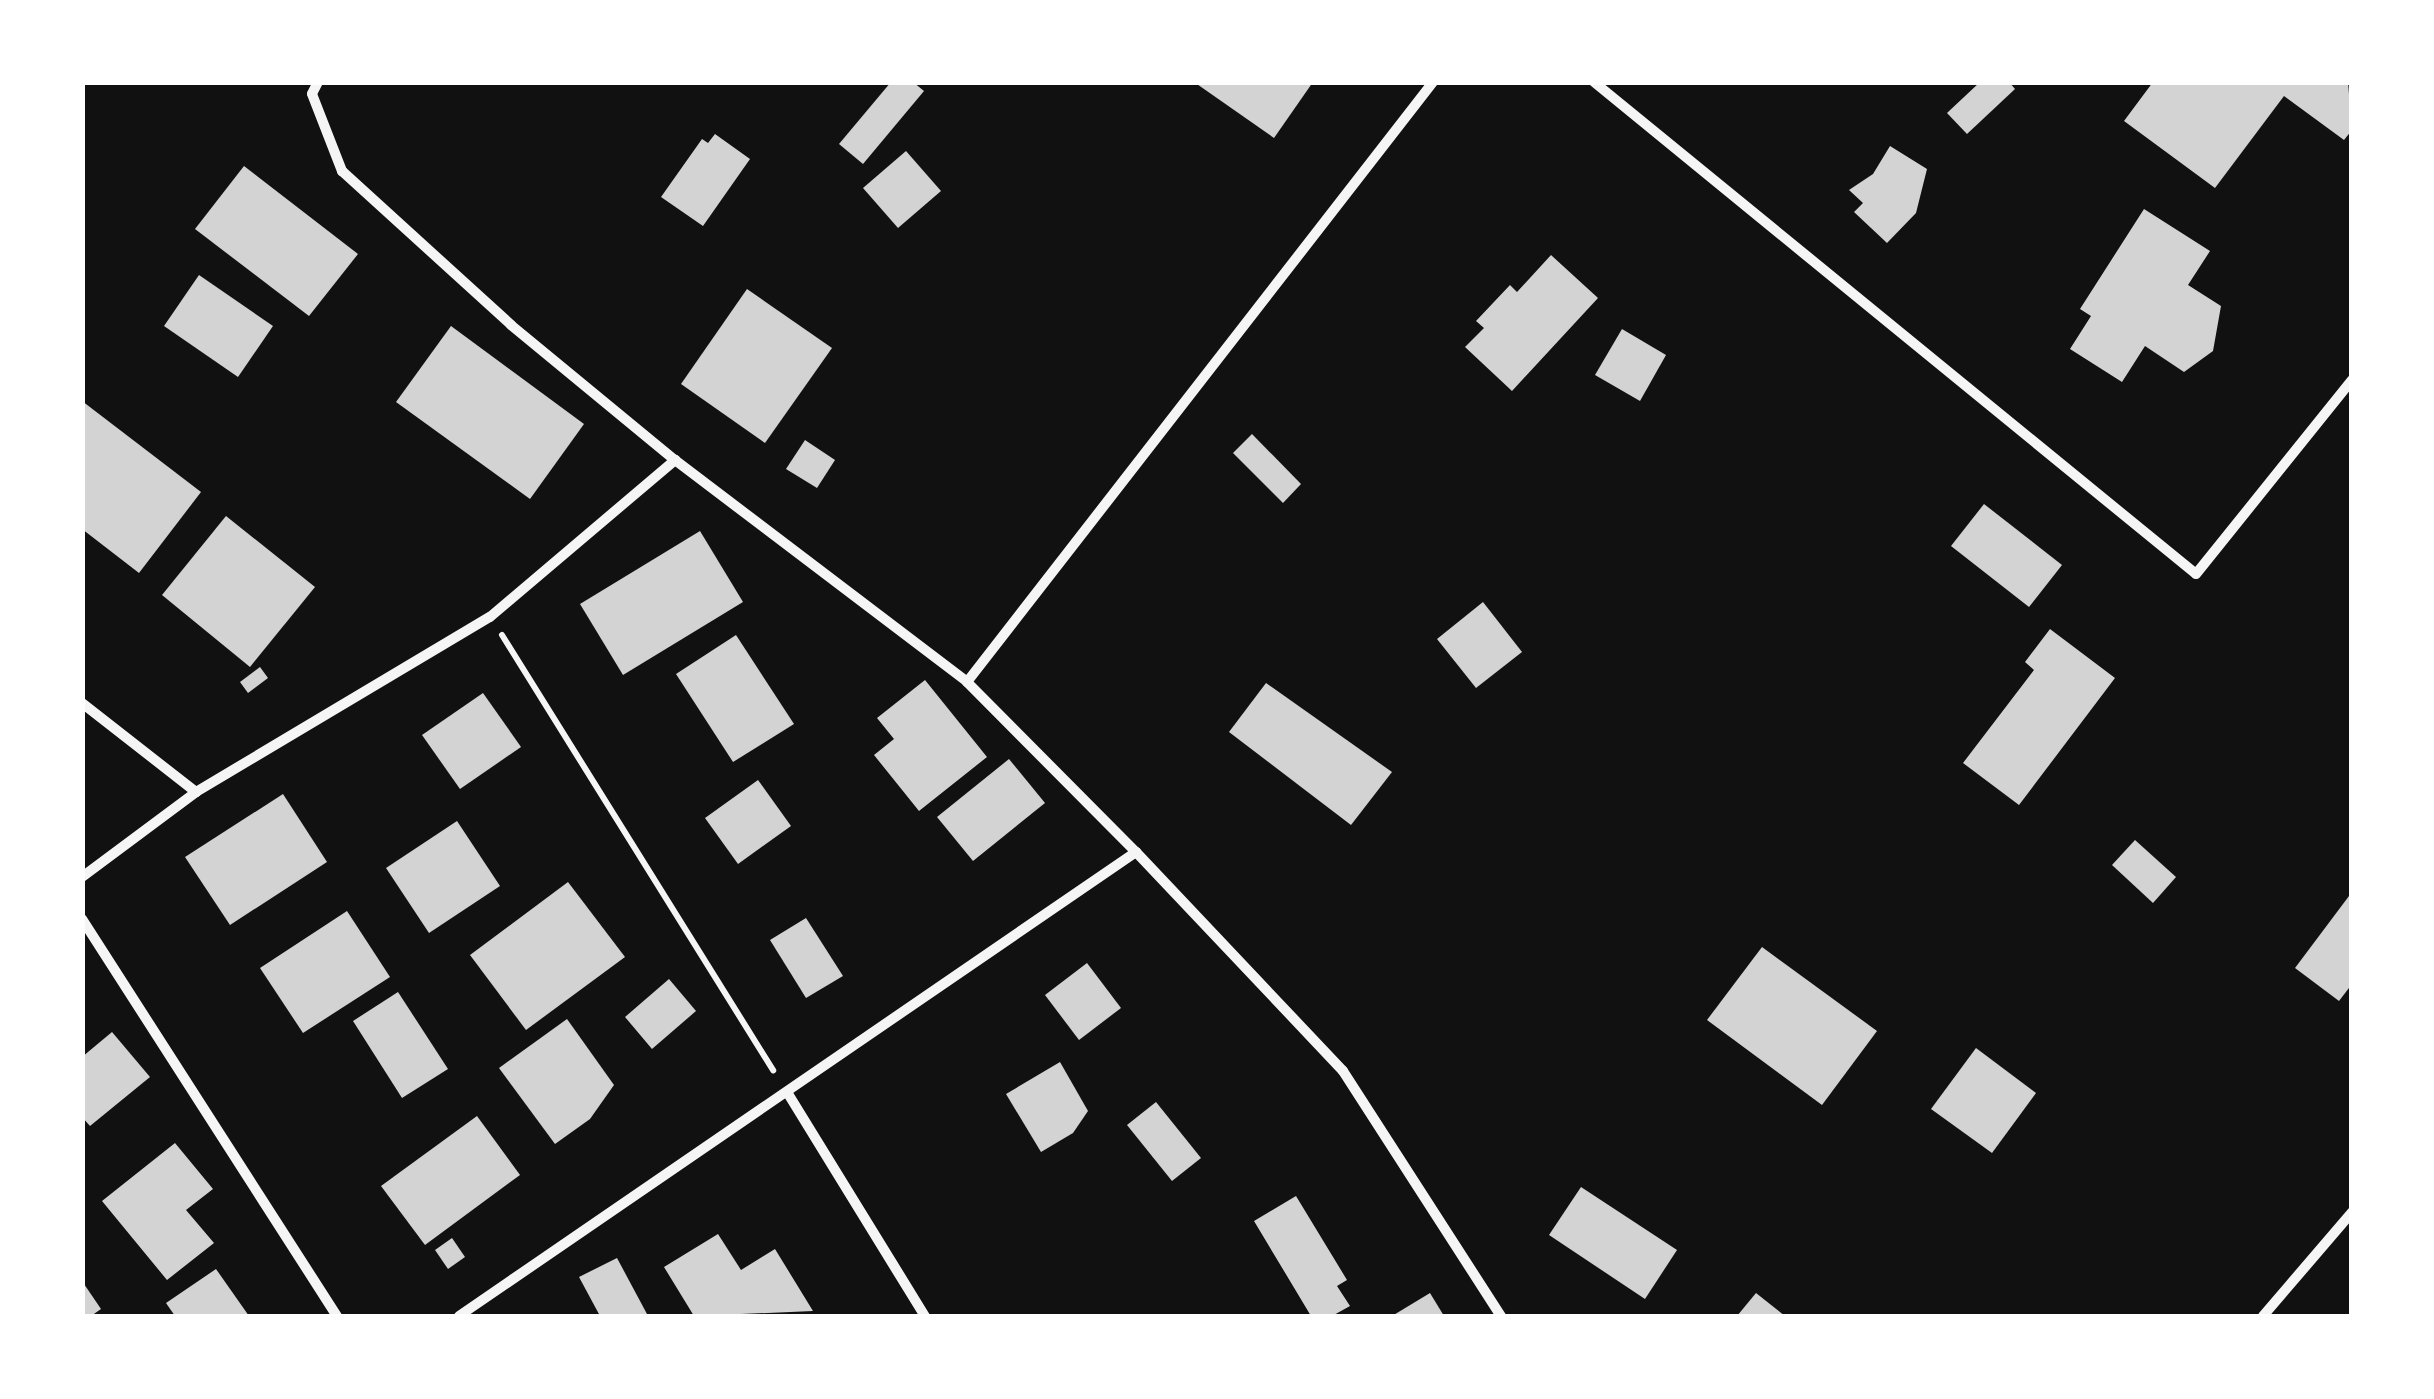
<!DOCTYPE html>
<html>
<head>
<meta charset="utf-8">
<style>
	body { margin:0 }
	#map { position:relative; width:2434px; height:1399px; overflow:hidden; background:#111; font-family:"Fira Sans",sans-serif }
	div>[style] { position:absolute }
	[style*='--x'] { left:calc(var(--x)*1px); top:calc(var(--y)*1px); width:calc(var(--w)*1px); rotate:calc(var(--a)*1deg) }
	.building>* { inset:0; background:#d3d3d3 }
	.path>* { height:6px; margin:-3px; padding:0 3px; transform-origin:3px; border-radius:3px; background:#f5f5f5 }
	.minor>* { height:10px; margin:-5px; padding:0 5px; transform-origin:5px; border-radius:5px; background:#f5f5f5 }
	span { translate:-50% -50%; white-space:nowrap; text-align:center; line-height:1.15; -webkit-text-stroke:9px #fff; paint-order:stroke }
	.frame { position:absolute; inset:0; border:85px solid #fff; pointer-events:none }
</style>
</head>
<body>
<div id="map">
	<div class="building">
		<div style="clip-path:polygon(891px 82px,913px 82px,924px 91px,863px 164px,839px 144px)"></div>
		<div style="clip-path:polygon(1194px 82px,1313px 82px,1274px 138px)"></div>
		<div style="clip-path:polygon(1980px 82px,2009px 82px,2015px 89px,1967px 134px,1947px 113px)"></div>
		<div style="clip-path:polygon(2153px 82px,2348px 82px,2352px 130px,2344px 140px,2284px 96px,2215px 188px,2124px 121px)"></div>
		<div style="clip-path:polygon(715px 134px,750px 159px,703px 226px,661px 197px,702px 139px,708px 143px)"></div>
		<div style="clip-path:polygon(1890px 146px,1927px 169px,1916px 213px,1887px 243px,1854px 212px,1863px 203px,1849px 190px,1873px 174px)"></div>
		<div style="clip-path:polygon(906px 151px,941px 191px,898px 228px,863px 188px)"></div>
		<div style="clip-path:polygon(244px 166px,358px 254px,309px 316px,195px 229px)"></div>
		<div style="clip-path:polygon(2144px 209px,2210px 251px,2188px 285px,2221px 306px,2213px 351px,2184px 372px,2145px 346px,2122px 382px,2070px 349px,2091px 316px,2080px 309px)"></div>
		<div style="clip-path:polygon(1551px 255px,1598px 298px,1512px 391px,1465px 347px,1484px 328px,1476px 321px,1510px 285px,1517px 292px)"></div>
		<div style="clip-path:polygon(199px 275px,273px 326px,238px 377px,164px 326px)"></div>
		<div style="clip-path:polygon(747px 289px,832px 348px,765px 443px,681px 384px)"></div>
		<div style="clip-path:polygon(451px 326px,584px 424px,530px 499px,396px 402px)"></div>
		<div style="clip-path:polygon(1622px 329px,1666px 355px,1640px 401px,1595px 375px)"></div>
		<div style="clip-path:polygon(82px 401px,201px 492px,139px 573px,82px 529px)"></div>
		<div style="clip-path:polygon(1252px 434px,1301px 484px,1283px 503px,1233px 453px)"></div>
		<div style="clip-path:polygon(805px 440px,835px 460px,817px 488px,786px 469px)"></div>
		<div style="clip-path:polygon(1984px 504px,2062px 565px,2029px 607px,1951px 546px)"></div>
		<div style="clip-path:polygon(226px 516px,315px 587px,250px 667px,162px 595px)"></div>
		<div style="clip-path:polygon(700px 531px,743px 602px,623px 675px,580px 604px)"></div>
		<div style="clip-path:polygon(1483px 602px,1522px 652px,1476px 688px,1437px 639px)"></div>
		<div style="clip-path:polygon(2050px 629px,2115px 678px,2019px 805px,1963px 763px,2034px 670px,2025px 662px)"></div>
		<div style="clip-path:polygon(736px 635px,794px 724px,733px 762px,676px 674px)"></div>
		<div style="clip-path:polygon(260px 667px,268px 678px,248px 693px,240px 682px)"></div>
		<div style="clip-path:polygon(925px 680px,987px 757px,919px 811px,874px 755px,894px 739px,877px 718px)"></div>
		<div style="clip-path:polygon(1266px 683px,1392px 772px,1351px 825px,1229px 732px)"></div>
		<div style="clip-path:polygon(483px 693px,521px 747px,460px 789px,422px 735px)"></div>
		<div style="clip-path:polygon(1009px 759px,1045px 803px,973px 861px,937px 817px)"></div>
		<div style="clip-path:polygon(758px 780px,791px 826px,738px 864px,705px 818px)"></div>
		<div style="clip-path:polygon(283px 794px,327px 862px,230px 925px,185px 857px)"></div>
		<div style="clip-path:polygon(457px 821px,500px 886px,429px 933px,386px 868px)"></div>
		<div style="clip-path:polygon(2135px 840px,2176px 877px,2153px 903px,2112px 865px)"></div>
		<div style="clip-path:polygon(568px 882px,625px 957px,526px 1030px,470px 955px)"></div>
		<div style="clip-path:polygon(2352px 892px,2352px 984px,2339px 1001px,2295px 968px)"></div>
		<div style="clip-path:polygon(347px 911px,390px 977px,303px 1033px,260px 968px)"></div>
		<div style="clip-path:polygon(806px 918px,843px 976px,806px 998px,770px 940px)"></div>
		<div style="clip-path:polygon(1762px 947px,1877px 1031px,1822px 1105px,1707px 1020px)"></div>
		<div style="clip-path:polygon(1087px 963px,1121px 1008px,1079px 1040px,1045px 995px)"></div>
		<div style="clip-path:polygon(669px 979px,696px 1011px,652px 1049px,625px 1017px)"></div>
		<div style="clip-path:polygon(398px 992px,448px 1069px,402px 1098px,353px 1021px)"></div>
		<div style="clip-path:polygon(567px 1019px,614px 1085px,590px 1119px,555px 1144px,499px 1068px)"></div>
		<div style="clip-path:polygon(112px 1032px,150px 1077px,90px 1126px,82px 1117px,82px 1057px)"></div>
		<div style="clip-path:polygon(1976px 1048px,2036px 1093px,1992px 1153px,1931px 1109px)"></div>
		<div style="clip-path:polygon(1060px 1062px,1088px 1111px,1073px 1133px,1041px 1152px,1006px 1094px)"></div>
		<div style="clip-path:polygon(1156px 1102px,1201px 1158px,1172px 1181px,1127px 1125px)"></div>
		<div style="clip-path:polygon(477px 1116px,520px 1175px,425px 1245px,381px 1186px)"></div>
		<div style="clip-path:polygon(175px 1143px,213px 1189px,186px 1210px,214px 1243px,167px 1280px,102px 1201px)"></div>
		<div style="clip-path:polygon(1581px 1187px,1677px 1250px,1645px 1299px,1549px 1235px)"></div>
		<div style="clip-path:polygon(1296px 1196px,1347px 1280px,1337px 1286px,1350px 1306px,1332px 1316px,1311px 1316px,1254px 1221px)"></div>
		<div style="clip-path:polygon(718px 1234px,741px 1270px,775px 1249px,813px 1311px,694px 1316px,664px 1267px)"></div>
		<div style="clip-path:polygon(452px 1238px,465px 1257px,448px 1269px,435px 1250px)"></div>
		<div style="clip-path:polygon(617px 1258px,647px 1314px,642px 1316px,600px 1316px,579px 1277px)"></div>
		<div style="clip-path:polygon(216px 1269px,249px 1316px,175px 1316px,166px 1303px)"></div>
		<div style="clip-path:polygon(82px 1281px,101px 1309px,91px 1316px,82px 1316px)"></div>
		<div style="clip-path:polygon(1430px 1293px,1444px 1316px,1392px 1316px)"></div>
		<div style="clip-path:polygon(1756px 1293px,1785px 1316px,1737px 1316px)"></div>
	</div>
	<div class="path">
		<div style="--x:502;--y:635;--w:513;--a:58.08"></div>
	</div>
	<div class="minor">
		<div style="--x:318;--y:82;--w:13;--a:117"></div>
		<div style="--x:312;--y:94;--w:83;--a:68.7"></div>
		<div style="--x:342;--y:171;--w:229;--a:42.3"></div>
		<div style="--x:511;--y:325;--w:212;--a:39.5"></div>
		<div style="--x:675;--y:460;--w:367;--a:37.2"></div>
		<div style="--x:967;--y:682;--w:240;--a:45.2"></div>
		<div style="--x:1136;--y:852;--w:301;--a:46.6"></div>
		<div style="--x:1343;--y:1071;--w:292;--a:57.2"></div>
		<div style="--x:1594;--y:82;--w:777;--a:39.26"></div>
		<div style="--x:2196;--y:574;--w:249;--a:-51.2"></div>
		<div style="--x:967;--y:682;--w:760;--a:-52.16"></div>
		<div style="--x:82;--y:703;--w:145;--a:38"></div>
		<div style="--x:82;--y:877;--w:142;--a:-36.7"></div>
		<div style="--x:196;--y:792;--w:342;--a:-30.8"></div>
		<div style="--x:490;--y:617;--w:243;--a:-40.3"></div>
		<div style="--x:82;--y:919;--w:472;--a:57.3"></div>
		<div style="--x:787;--y:1092;--w:263;--a:58.4"></div>
		<div style="--x:459;--y:1316;--w:821;--a:-34.43"></div>
		<div style="--x:2263;--y:1316;--w:137;--a:-49.4"></div>
	</div>
	<div class="frame"></div>
</div>
</body>
</html>
